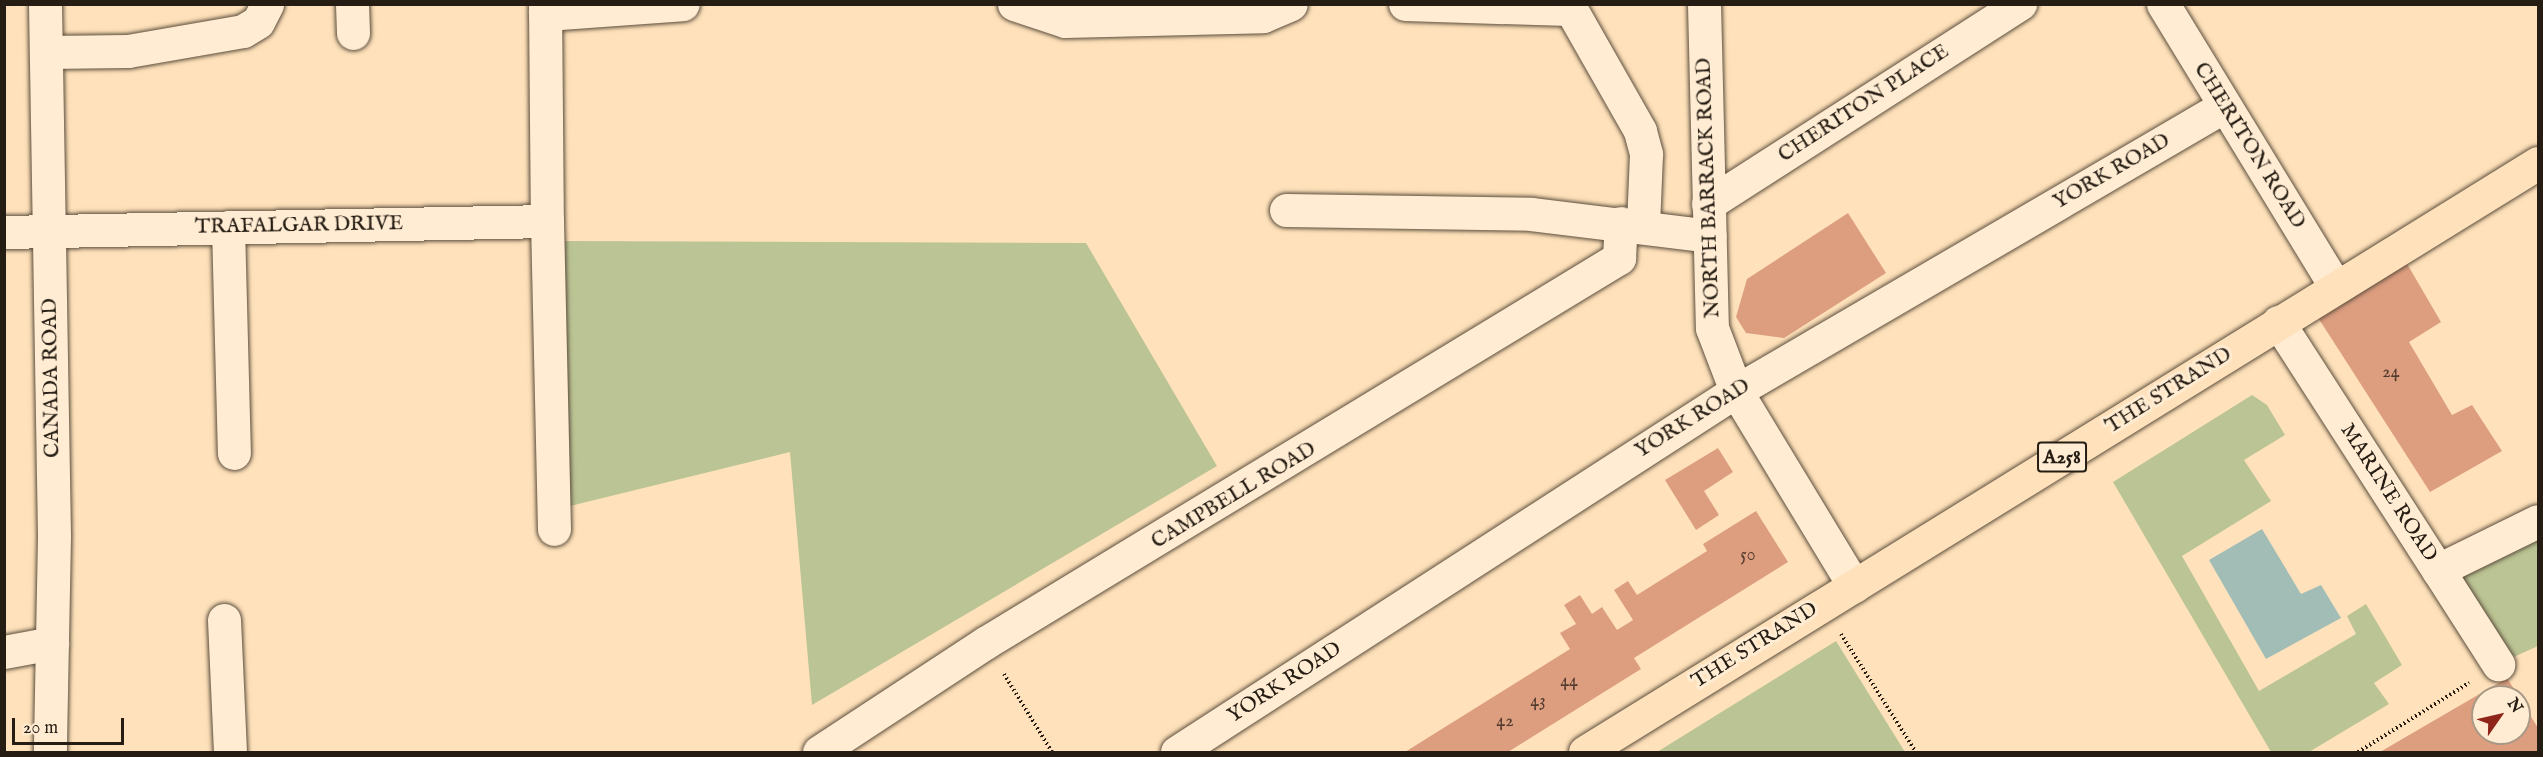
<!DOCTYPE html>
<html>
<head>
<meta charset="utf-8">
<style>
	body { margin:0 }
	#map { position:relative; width:2543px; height:757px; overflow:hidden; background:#ffe2bb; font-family:"IM FELL English",serif }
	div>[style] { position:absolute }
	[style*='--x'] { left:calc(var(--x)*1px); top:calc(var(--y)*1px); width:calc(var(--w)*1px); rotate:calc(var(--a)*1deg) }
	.green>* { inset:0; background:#bbc494 }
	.water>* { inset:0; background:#a1bdb6 }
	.building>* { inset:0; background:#dd9e80 }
	.path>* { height:4px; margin-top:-2px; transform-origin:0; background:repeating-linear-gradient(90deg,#251c13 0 1.5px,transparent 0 4.5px) }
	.roads { filter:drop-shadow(0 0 2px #5c4e3d) drop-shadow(0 0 2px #5c4e3d) }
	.minor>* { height:33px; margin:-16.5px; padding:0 16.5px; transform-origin:16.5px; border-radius:16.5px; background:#ffecd3 }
	.major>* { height:33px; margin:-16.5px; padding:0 16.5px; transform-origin:16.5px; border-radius:16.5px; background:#ffe2bb }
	span { translate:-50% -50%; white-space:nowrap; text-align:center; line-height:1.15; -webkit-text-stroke:6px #ffecd3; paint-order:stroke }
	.number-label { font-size:18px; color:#533c2e }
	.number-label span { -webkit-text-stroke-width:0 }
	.shield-label span { padding:2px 4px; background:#ffecd3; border:2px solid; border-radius:4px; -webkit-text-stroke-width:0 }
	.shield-label { font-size:20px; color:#251c13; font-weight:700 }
	.street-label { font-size:21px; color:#251c13 }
	.frame { position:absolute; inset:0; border:6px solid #251c13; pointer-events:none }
	.north { position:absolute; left:2471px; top:685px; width:60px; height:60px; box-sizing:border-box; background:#ffecd3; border:2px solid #a89986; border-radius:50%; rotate:56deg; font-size:16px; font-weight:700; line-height:24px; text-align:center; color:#251c13 }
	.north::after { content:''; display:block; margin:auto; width:21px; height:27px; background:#8f2418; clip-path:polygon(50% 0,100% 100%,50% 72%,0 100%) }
	.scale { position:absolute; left:12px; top:718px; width:112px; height:27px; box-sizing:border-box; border:3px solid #251c13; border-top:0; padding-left:8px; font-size:18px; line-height:21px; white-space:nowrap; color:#251c13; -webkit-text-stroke:4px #ffecd3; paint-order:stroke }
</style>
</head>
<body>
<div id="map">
	<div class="green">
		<div style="clip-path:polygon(565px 241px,1086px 243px,1217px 466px,812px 705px,790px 452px,566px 507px)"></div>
		<div style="clip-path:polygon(2252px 395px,2267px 405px,2285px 435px,2244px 460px,2271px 501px,2182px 556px,2259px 691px,2356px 634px,2347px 616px,2366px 604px,2402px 665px,2374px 683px,2389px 704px,2309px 752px,2271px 752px,2113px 482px)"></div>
		<div style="clip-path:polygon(2538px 521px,2538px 646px,2498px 664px,2438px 571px)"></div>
		<div style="clip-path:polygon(1836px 641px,1905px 752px,1657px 752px)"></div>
	</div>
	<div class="water">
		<div style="clip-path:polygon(2262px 529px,2301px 594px,2321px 585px,2341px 618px,2266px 659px,2209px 560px)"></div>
	</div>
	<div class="building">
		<div style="clip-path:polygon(1848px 213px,1886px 273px,1784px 338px,1746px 333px,1736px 317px,1747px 279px)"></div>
		<div style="clip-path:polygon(2406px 262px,2441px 322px,2409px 342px,2452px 415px,2472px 405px,2502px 451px,2430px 492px,2317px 316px)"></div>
		<div style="clip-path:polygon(1718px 448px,1733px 472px,1704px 491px,1719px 515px,1696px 530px,1665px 480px)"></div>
		<div style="clip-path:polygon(1756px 511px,1788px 562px,1634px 658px,1641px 669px,1508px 752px,1405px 752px,1570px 649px,1560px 633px,1576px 624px,1564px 605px,1580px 595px,1592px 614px,1602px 607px,1617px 630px,1633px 620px,1614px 590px,1628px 581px,1637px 595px,1707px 551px,1703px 544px)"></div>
		<div style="clip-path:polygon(2507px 678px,2519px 697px,2483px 697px,2483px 733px,2519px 733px,2519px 697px,2538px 728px,2538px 752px,2380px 752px)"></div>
	</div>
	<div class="path">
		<div style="--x:1841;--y:634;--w:140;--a:57.6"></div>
		<div style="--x:1004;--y:674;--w:92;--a:58.4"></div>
		<div style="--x:2358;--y:752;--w:131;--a:-31.9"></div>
	</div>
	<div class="roads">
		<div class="minor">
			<div style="--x:45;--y:4;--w:532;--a:89.03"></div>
			<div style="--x:54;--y:536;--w:216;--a:91.1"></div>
			<div style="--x:352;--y:4;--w:29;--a:88"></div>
			<div style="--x:545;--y:4;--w:217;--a:89.5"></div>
			<div style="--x:1014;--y:4;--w:54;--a:18.4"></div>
			<div style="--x:1065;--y:21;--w:198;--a:-1.4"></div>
			<div style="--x:1263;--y:16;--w:30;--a:-23"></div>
			<div style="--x:1405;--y:4;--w:163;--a:1.8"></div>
			<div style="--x:1568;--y:4;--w:146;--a:60.4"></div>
			<div style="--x:1640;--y:131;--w:24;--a:75"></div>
			<div style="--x:1646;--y:154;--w:71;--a:92.4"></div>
			<div style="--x:1704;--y:4;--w:324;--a:88.6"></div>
			<div style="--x:1712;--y:328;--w:67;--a:69.1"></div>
			<div style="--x:1736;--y:391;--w:228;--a:58.8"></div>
			<div style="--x:2163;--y:4;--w:332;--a:58.6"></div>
			<div style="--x:545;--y:14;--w:138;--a:-4.1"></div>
			<div style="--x:47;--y:52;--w:81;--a:-0.7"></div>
			<div style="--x:128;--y:51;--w:117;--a:-9.9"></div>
			<div style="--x:243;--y:31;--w:17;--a:-31"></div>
			<div style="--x:258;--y:22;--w:20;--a:-63"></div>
			<div style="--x:1708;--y:204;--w:371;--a:-32.7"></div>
			<div style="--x:1286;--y:210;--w:245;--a:0.9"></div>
			<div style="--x:1531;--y:214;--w:180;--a:7"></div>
			<div style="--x:228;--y:227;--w:226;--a:88.5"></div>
			<div style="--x:4;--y:232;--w:543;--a:-1.16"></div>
			<div style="--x:547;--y:221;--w:308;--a:88.7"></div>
			<div style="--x:2278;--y:322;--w:295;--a:57.2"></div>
			<div style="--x:2438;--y:570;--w:111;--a:-26.1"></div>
			<div style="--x:2438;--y:570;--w:112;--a:57.4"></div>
			<div style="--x:224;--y:620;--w:132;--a:87.4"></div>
			<div style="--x:4;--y:652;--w:49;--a:-10.6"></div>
			<div style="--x:819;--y:752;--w:199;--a:-33.3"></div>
			<div style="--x:985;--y:643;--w:742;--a:-31.27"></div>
			<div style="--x:1619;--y:258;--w:35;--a:-87"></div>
			<div style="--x:1177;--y:752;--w:665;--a:-32.85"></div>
			<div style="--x:1736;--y:391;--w:564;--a:-30.25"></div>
		</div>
		<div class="major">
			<div style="--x:1585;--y:752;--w:1120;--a:-31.72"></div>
		</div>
	</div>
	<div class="number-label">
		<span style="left:2391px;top:373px">24</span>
		<span style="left:1748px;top:556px">50</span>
		<span style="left:1569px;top:682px">44</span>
		<span style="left:1538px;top:702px">43</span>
		<span style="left:1505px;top:722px">42</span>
	</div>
	<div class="shield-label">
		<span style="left:2062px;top:457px">A258</span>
	</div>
	<div class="street-label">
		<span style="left:1864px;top:104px;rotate:-33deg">CHERITON PLACE</span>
		<span style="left:2249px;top:146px;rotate:58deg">CHERITON ROAD</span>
		<span style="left:2112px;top:172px;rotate:-30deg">YORK ROAD</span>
		<span style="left:1709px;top:188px;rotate:-92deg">NORTH BARRACK ROAD</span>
		<span style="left:299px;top:226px;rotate:-1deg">TRAFALGAR DRIVE</span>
		<span style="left:52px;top:378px;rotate:-91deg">CANADA ROAD</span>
		<span style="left:2169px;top:391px;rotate:-32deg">THE STRAND</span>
		<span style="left:1693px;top:419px;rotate:-32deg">YORK ROAD</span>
		<span style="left:2388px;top:493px;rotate:57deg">MARINE ROAD</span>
		<span style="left:1234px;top:496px;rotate:-31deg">CAMPBELL ROAD</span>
		<span style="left:1755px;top:646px;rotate:-32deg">THE STRAND</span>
		<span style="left:1285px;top:683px;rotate:-33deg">YORK ROAD</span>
	</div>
	<div class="frame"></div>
	<div class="north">N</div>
	<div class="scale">20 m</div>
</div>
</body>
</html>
